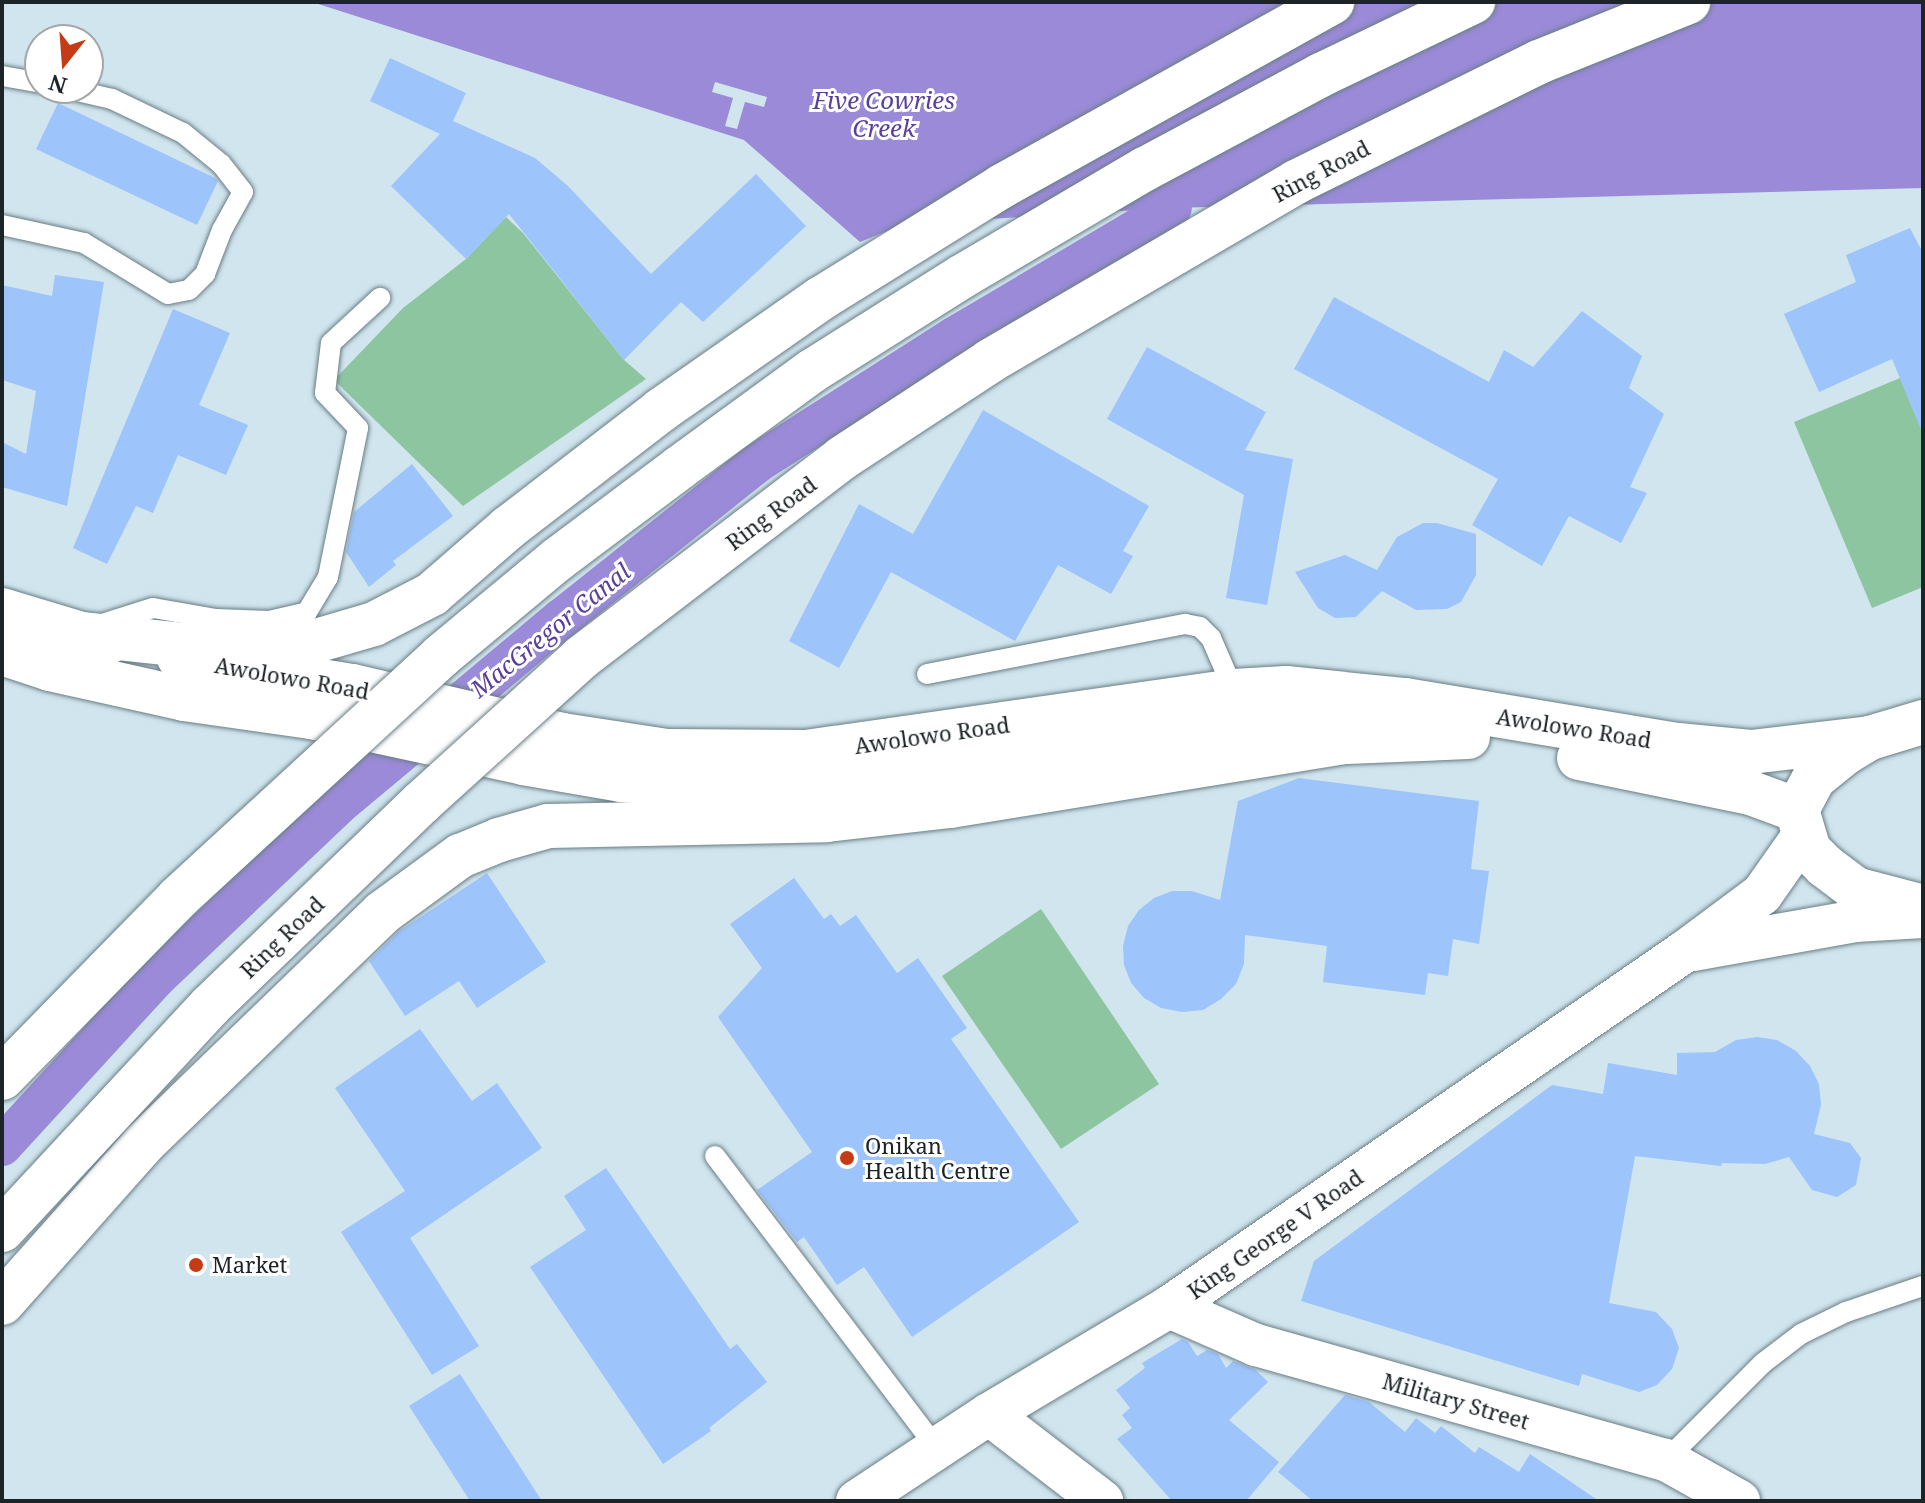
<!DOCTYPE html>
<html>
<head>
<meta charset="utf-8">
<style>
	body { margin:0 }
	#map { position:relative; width:1925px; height:1503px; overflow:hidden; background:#d0e5ee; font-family:"Noto Serif",serif }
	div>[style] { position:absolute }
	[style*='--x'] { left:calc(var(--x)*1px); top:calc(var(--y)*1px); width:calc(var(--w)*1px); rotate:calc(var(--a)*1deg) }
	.green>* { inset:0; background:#8dc5a1 }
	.water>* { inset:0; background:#9a8ad7 }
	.pier>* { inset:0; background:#d0e5ee }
	.canal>* { height:40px; margin:-20px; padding:0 20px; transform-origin:20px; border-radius:20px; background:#9a8ad7 }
	.building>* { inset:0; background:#9ec4fc }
	.roads { filter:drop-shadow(0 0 2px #6a7d84) drop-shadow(0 0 2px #6a7d84) }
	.service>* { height:20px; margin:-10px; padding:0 10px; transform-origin:10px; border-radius:10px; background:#fff }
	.minor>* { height:42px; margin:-21px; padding:0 21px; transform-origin:21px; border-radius:21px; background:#fff }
	.secondary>* { height:44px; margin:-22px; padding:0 22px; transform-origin:22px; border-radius:22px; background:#fff }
	.motorway>* { height:44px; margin:-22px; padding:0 22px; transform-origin:22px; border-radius:22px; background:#fff }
	.bridges { filter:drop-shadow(0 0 2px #6a7d84) drop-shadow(0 0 2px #6a7d84) }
	.motorway-bridge>* { height:44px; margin:-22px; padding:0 22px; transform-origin:22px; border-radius:22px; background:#fff }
	.dots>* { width:22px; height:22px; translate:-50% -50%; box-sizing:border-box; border:4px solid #fff; border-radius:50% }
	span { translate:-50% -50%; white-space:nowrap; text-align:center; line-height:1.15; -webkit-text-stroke:6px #fff; paint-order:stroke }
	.street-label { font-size:22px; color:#1c2427 }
	.poi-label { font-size:22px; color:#1c2427 }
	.left { translate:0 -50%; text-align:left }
	.water-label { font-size:24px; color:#5a409b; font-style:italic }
	.frame { position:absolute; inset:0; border:4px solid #1c2427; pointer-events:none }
	.north { position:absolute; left:24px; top:24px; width:80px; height:80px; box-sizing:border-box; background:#fff; border:2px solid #a4a7a9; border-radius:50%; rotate:197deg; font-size:22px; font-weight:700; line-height:32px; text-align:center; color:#1c2427 }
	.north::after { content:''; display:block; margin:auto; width:28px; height:36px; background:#c43b15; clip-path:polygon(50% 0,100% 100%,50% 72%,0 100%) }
</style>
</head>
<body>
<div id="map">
	<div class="green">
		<div style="clip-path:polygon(506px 217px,523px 233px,624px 360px,646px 379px,463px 506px,334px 380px,403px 308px,466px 259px)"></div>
		<div style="clip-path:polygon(1900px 378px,1923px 433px,1923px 587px,1872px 608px,1794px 422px)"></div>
		<div style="clip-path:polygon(1041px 909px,1159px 1084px,1061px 1149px,942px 976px)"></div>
	</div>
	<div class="water">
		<div style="clip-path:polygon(312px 2px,1923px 2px,1923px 188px,1172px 208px,904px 224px,860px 242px,744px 140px)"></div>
	</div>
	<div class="pier">
		<div style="clip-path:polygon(715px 82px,767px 97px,764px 107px,745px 102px,737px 129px,725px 126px,733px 98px,712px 92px)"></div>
	</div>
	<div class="canal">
		<div style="--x:2;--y:1146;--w:226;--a:-47.5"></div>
		<div style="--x:155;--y:979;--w:251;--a:-43.5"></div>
		<div style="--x:337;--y:806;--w:292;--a:-39.9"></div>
		<div style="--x:561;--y:619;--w:251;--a:-38.5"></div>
		<div style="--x:757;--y:463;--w:234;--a:-32.6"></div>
		<div style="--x:954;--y:337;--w:253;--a:-30.6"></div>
	</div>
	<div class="building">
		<div style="clip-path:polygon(390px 58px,466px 93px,453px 121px,535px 158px,568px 186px,651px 274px,756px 174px,806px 226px,703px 322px,681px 302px,624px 360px,509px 214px,466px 259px,391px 186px,440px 134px,370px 101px)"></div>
		<div style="clip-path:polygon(58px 103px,215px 178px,218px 181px,197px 225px,36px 149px)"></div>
		<div style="clip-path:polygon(1910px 228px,1923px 253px,1922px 432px,1892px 359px,1819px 392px,1784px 314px,1856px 282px,1846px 255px)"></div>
		<div style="clip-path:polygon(55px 275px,104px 282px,67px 506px,2px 487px,2px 442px,26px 454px,36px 391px,2px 380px,2px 285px,52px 296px)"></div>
		<div style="clip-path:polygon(1334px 297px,1489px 382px,1504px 350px,1533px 367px,1582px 311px,1642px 356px,1629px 388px,1664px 414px,1630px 487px,1647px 493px,1621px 543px,1569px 516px,1542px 566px,1472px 525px,1498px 479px,1294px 369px)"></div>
		<div style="clip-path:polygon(173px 309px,230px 333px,199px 405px,248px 425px,226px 475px,178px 455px,153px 513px,136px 506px,107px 564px,73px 548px)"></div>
		<div style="clip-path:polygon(1147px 347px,1266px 412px,1245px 450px,1293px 459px,1267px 605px,1226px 598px,1244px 495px,1107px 419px)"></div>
		<div style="clip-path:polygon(983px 410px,1149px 506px,1123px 551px,1133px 556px,1111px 594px,1058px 565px,1015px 641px,891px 572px,839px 668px,789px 641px,859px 504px,913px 534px)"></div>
		<div style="clip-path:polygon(412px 464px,453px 516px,393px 561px,396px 565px,369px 587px,346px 552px,354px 512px)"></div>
		<div style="clip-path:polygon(1423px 523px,1437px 523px,1476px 534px,1476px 575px,1461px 602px,1447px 609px,1416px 610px,1382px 591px,1356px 617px,1335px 618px,1318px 608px,1295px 572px,1345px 555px,1377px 570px,1397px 537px)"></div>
		<div style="clip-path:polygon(1299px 778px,1479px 801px,1471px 869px,1489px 871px,1479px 944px,1453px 939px,1448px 976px,1428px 973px,1425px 995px,1323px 982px,1327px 946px,1245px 935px,1244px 964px,1236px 984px,1221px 999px,1203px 1010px,1182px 1012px,1161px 1008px,1144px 998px,1131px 983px,1124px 965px,1123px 946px,1128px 926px,1139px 910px,1154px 898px,1172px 891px,1192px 891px,1220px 900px,1238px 801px)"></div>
		<div style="clip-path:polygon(487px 873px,546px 962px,477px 1008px,459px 981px,405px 1016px,369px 961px,398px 932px)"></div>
		<div style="clip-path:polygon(794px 878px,824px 919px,831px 914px,840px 926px,856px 915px,897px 973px,918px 958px,967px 1028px,951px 1039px,1079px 1222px,912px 1337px,864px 1267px,837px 1285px,804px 1237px,797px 1242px,757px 1190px,812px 1152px,718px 1017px,762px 968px,730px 924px)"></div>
		<div style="clip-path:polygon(420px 1029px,472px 1101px,497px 1083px,542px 1148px,410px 1238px,479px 1346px,432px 1375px,341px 1232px,405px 1191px,335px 1088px)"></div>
		<div style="clip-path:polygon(1757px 1037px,1777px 1040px,1796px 1051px,1810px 1066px,1819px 1084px,1821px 1105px,1814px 1134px,1850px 1143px,1861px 1158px,1856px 1185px,1837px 1197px,1812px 1190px,1789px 1157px,1765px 1164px,1722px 1163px,1721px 1166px,1635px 1156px,1609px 1303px,1656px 1312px,1672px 1329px,1679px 1348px,1672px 1369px,1657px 1385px,1639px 1392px,1582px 1374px,1579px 1386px,1301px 1301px,1314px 1261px,1552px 1085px,1603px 1094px,1608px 1063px,1677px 1075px,1677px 1053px,1715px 1052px,1736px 1040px)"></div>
		<div style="clip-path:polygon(606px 1168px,730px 1349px,737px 1344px,767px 1382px,709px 1428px,711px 1431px,663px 1464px,530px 1267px,586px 1230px,564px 1196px)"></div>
		<div style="clip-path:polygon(1182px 1339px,1188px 1342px,1197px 1356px,1207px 1350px,1218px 1354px,1226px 1368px,1233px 1361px,1256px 1370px,1268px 1382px,1229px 1420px,1279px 1462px,1246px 1501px,1172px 1501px,1117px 1439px,1132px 1428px,1122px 1415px,1130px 1408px,1116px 1390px,1145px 1368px,1142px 1363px)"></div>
		<div style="clip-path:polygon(460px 1374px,542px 1501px,470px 1501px,409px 1406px)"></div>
		<div style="clip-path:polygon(1345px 1395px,1369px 1402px,1405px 1432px,1416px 1418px,1435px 1433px,1441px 1426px,1475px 1453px,1479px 1447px,1519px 1472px,1530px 1454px,1599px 1501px,1313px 1501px,1278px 1472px)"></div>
	</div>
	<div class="roads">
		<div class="service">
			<div style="--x:2;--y:76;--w:39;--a:10"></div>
			<div style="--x:2;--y:225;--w:84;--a:12.4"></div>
			<div style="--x:84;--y:243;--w:98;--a:31.3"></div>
			<div style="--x:168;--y:294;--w:21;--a:-11"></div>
			<div style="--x:189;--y:290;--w:23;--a:-45"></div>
			<div style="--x:205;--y:274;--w:47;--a:-68.9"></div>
			<div style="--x:222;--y:230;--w:43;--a:-61.1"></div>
			<div style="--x:243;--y:192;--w:36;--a:-128"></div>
			<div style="--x:221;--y:164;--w:49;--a:-140.8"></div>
			<div style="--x:183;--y:133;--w:79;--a:-154.4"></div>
			<div style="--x:112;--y:99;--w:49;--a:-167.1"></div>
			<div style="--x:102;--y:624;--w:53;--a:-17.4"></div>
			<div style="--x:153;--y:608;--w:64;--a:9.9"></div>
			<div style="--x:216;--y:619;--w:53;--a:2.2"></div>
			<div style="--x:269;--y:621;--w:39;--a:-13"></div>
			<div style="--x:307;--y:612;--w:41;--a:-59"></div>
			<div style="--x:328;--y:577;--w:152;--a:-78.6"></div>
			<div style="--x:358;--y:428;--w:48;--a:-133.3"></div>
			<div style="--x:325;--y:393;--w:50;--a:-83.2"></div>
			<div style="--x:331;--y:343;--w:67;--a:-42.6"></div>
			<div style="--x:927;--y:674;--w:263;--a:-11"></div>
			<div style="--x:1185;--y:624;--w:15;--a:11"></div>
			<div style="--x:1200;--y:627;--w:16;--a:45"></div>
			<div style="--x:1211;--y:638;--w:58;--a:66.5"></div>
			<div style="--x:715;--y:1156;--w:367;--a:52.8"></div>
			<div style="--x:1666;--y:1460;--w:137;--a:-45"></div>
			<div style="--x:1763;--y:1363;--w:48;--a:-37.3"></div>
			<div style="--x:1801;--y:1334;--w:50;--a:-26.1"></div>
			<div style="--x:1846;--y:1312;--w:81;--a:-18.7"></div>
		</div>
		<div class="minor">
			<div style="--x:1693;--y:950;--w:165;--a:-10.1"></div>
			<div style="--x:1855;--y:921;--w:68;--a:-3.4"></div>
			<div style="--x:1169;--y:1307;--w:95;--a:23.6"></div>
			<div style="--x:1256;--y:1345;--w:426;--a:15.7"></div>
			<div style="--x:1666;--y:1460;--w:84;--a:29.3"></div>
			<div style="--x:989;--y:1414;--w:143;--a:37.6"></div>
			<div style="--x:857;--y:1501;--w:158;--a:-33.4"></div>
			<div style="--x:989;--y:1414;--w:209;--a:-30.7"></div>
			<div style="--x:1169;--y:1307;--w:625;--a:-34.58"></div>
			<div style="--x:1684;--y:952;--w:97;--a:-36.6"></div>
			<div style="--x:1762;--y:894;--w:70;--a:-54.9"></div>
		</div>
		<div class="secondary">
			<div style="--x:2;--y:610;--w:111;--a:16.8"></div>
			<div style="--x:2;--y:653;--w:51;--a:18.4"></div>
			<div style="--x:50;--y:669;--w:137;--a:12.6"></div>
			<div style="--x:184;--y:699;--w:128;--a:8.1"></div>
			<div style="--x:311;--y:717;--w:217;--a:12.2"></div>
			<div style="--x:523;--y:763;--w:99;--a:9.8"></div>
			<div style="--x:621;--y:780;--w:106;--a:4.3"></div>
			<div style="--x:727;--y:788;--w:117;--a:-1.5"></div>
			<div style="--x:844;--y:785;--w:80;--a:-5"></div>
			<div style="--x:924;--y:778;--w:143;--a:-10.4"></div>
			<div style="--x:1065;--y:752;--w:176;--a:-7.9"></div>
			<div style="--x:1239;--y:728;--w:112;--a:-2.6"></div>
			<div style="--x:1351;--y:723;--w:26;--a:7"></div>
			<div style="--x:179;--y:658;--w:175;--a:9.2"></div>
			<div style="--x:352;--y:686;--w:216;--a:13.1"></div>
			<div style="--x:562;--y:735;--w:106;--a:8.7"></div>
			<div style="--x:667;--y:751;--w:139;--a:0.4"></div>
			<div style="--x:806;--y:752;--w:432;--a:-8.1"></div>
			<div style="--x:1234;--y:691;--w:52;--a:-3.3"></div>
			<div style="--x:1286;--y:688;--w:120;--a:5.8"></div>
			<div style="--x:1405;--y:700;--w:277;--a:9.4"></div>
			<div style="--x:1678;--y:745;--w:73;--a:5.5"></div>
			<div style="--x:1751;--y:752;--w:120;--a:-6.7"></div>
			<div style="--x:1923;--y:722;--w:55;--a:163.2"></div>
			<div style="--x:1870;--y:738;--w:29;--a:149"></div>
			<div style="--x:1845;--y:753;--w:40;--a:141"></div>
			<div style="--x:1814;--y:778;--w:36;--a:118"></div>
			<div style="--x:1797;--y:810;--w:42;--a:73.3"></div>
			<div style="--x:1809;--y:850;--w:23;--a:45"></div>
			<div style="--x:1825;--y:866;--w:38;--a:37"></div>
			<div style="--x:1855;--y:889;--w:70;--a:14.8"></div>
			<div style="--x:1579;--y:758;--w:176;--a:11.5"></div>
			<div style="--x:1751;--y:793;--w:49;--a:20.3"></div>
		</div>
		<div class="motorway">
			<div style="--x:72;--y:633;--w:113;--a:6.1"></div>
			<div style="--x:184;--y:645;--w:75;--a:1.5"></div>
			<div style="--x:259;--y:647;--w:57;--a:-6"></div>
			<div style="--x:316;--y:641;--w:60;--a:-16.3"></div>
			<div style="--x:374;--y:624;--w:65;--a:-27.3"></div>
			<div style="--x:432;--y:594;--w:101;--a:-41"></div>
			<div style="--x:508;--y:528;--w:193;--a:-37.6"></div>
			<div style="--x:661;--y:410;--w:194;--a:-34.9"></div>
			<div style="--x:820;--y:299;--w:214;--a:-31.8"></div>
			<div style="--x:1002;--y:186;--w:378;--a:-29.1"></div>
			<div style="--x:2;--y:1303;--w:213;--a:-48.4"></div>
			<div style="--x:143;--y:1144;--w:332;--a:-44"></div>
			<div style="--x:382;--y:913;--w:97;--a:-36.2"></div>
			<div style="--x:460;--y:856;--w:42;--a:-22.3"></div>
			<div style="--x:499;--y:840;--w:51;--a:-15.9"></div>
			<div style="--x:548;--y:826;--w:279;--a:-1.2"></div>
			<div style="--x:827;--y:820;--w:124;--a:-6.5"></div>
			<div style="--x:950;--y:806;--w:401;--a:-9.2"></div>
			<div style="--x:1346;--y:742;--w:122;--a:-2.3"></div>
		</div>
	</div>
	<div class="bridges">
		<div class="motorway-bridge">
			<div style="--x:2;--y:1078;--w:252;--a:-45.6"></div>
			<div style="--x:178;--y:898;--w:357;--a:-42.6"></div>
			<div style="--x:441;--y:656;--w:152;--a:-39.7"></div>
			<div style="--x:558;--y:559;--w:151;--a:-36.9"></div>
			<div style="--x:679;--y:468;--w:165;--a:-36.1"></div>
			<div style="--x:812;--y:371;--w:178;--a:-32.2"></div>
			<div style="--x:963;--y:276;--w:211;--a:-30.5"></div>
			<div style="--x:1145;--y:169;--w:200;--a:-28.1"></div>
			<div style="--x:1321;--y:75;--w:169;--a:-25.7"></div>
			<div style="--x:2;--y:1230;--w:306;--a:-47.1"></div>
			<div style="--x:210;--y:1006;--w:293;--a:-43.9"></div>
			<div style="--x:421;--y:803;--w:217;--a:-42.2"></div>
			<div style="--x:582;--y:657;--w:327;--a:-37.4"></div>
			<div style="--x:842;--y:458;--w:177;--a:-33.2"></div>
			<div style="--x:990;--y:361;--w:355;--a:-30.3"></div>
			<div style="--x:1296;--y:182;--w:271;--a:-26.3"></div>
			<div style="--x:1539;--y:62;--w:161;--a:-21.9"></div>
		</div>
	</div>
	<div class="dots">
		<div style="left:847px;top:1158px;background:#c43b15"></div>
		<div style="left:196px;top:1265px;background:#c43b15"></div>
	</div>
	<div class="street-label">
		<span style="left:1321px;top:171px;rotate:-28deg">Ring Road</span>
		<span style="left:771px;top:513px;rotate:-37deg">Ring Road</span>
		<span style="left:292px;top:678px;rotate:10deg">Awolowo Road</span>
		<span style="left:1574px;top:728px;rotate:9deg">Awolowo Road</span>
		<span style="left:932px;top:735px;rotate:-8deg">Awolowo Road</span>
		<span style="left:282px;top:937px;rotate:-44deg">Ring Road</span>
		<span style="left:1275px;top:1234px;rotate:-35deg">King George V Road</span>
		<span style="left:1456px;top:1401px;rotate:16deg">Military Street</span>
	</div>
	<div class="poi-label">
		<span class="left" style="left:865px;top:1158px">Onikan<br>Health Centre</span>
		<span class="left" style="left:212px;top:1265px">Market</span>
	</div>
	<div class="water-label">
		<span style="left:884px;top:114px">Five Cowries<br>Creek</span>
		<span style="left:550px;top:630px;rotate:-39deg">MacGregor Canal</span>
	</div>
	<div class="frame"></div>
	<div class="north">N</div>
</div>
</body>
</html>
